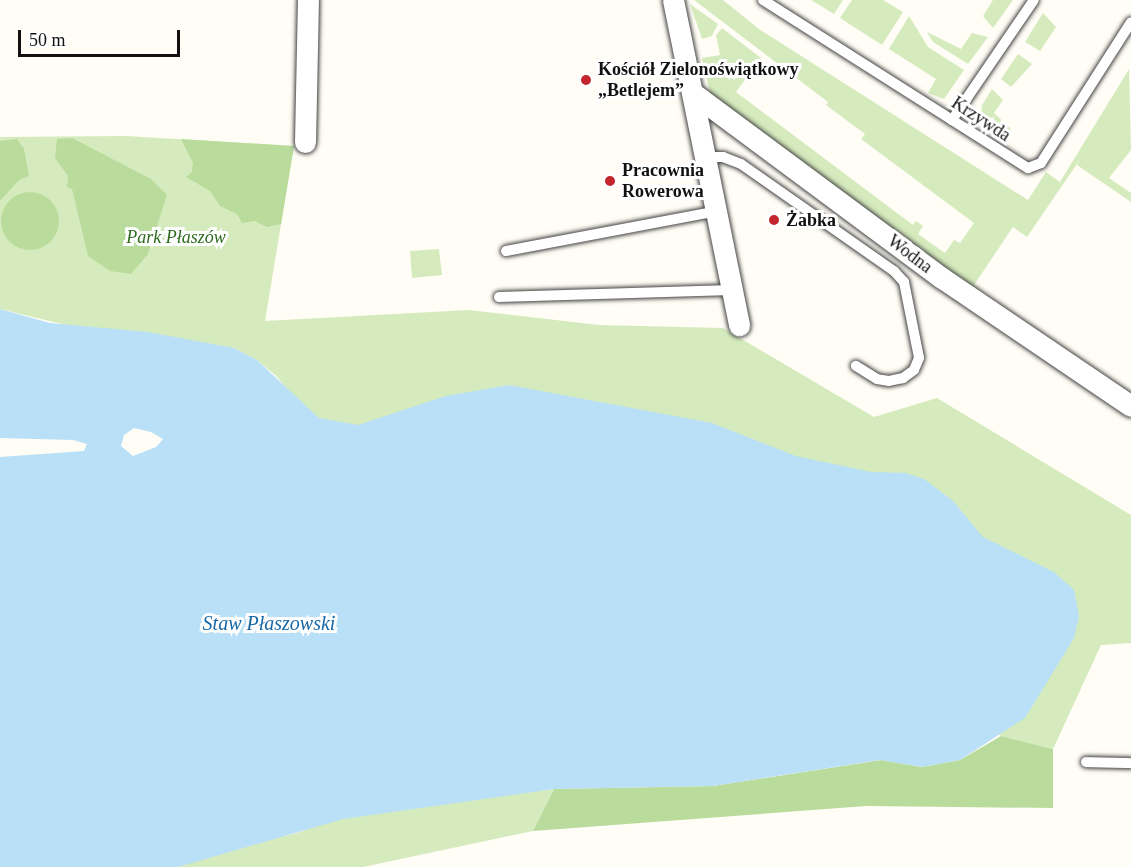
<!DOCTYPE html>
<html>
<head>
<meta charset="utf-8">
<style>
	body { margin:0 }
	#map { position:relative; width:1131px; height:867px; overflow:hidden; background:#fffdf5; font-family:"Times New Roman",serif }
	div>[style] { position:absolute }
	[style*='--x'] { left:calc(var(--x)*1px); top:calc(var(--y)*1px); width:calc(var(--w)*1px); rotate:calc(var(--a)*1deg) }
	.green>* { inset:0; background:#d5ebbd }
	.forest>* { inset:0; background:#b9dc9c }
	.round { border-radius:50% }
	.water>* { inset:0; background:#b9e0f7 }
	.roads { filter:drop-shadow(0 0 2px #444) drop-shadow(0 0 2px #444) }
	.service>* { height:10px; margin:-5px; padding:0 5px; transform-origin:5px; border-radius:5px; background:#fff }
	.minor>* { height:21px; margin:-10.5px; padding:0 10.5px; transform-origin:10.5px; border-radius:10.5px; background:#fff }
	.dots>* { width:16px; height:16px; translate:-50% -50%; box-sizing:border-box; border:3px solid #fff; border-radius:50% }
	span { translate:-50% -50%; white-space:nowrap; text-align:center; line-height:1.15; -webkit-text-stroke:6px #fff; paint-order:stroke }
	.poi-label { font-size:18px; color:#111; font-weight:700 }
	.left { translate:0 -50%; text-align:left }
	.street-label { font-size:18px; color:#111 }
	.park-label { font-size:18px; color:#2f6b1f; font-style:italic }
	.water-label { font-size:20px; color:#1768a6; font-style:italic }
	.scale { position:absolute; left:18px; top:30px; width:162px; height:27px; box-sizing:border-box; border:3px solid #111; border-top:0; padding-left:8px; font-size:18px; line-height:21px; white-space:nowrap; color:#111; -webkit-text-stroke:4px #fff; paint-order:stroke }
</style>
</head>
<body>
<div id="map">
	<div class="green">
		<div style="clip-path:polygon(694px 0,723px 0,759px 29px,1028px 200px,1046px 172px,1060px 182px,1129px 69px,1131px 150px,1109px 178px,1131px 193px,1131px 202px,1077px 165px,1081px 158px,1027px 237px,1013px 227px,972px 288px,711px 97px,702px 58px,720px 55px,716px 35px,722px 28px,761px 58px,736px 92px,913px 225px,916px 221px,923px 226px,918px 234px,945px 253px,954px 240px,960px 243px,974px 223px,861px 139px,865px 134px,826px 105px,828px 102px)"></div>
		<div style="clip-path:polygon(811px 0,843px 0,834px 14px)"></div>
		<div style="clip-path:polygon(852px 0,883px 0,903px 12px,882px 45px,840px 18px)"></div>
		<div style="clip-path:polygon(993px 0,1013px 0,993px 28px,983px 16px)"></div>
		<div style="clip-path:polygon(690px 4px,718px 24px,712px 36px,702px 39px)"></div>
		<div style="clip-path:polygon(1043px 13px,1056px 27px,1040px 51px,1025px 42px)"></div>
		<div style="clip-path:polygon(909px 16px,928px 47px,964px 70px,944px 99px,928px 93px,936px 79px,889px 49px)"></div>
		<div style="clip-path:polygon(927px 32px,961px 49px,972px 33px,988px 37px,968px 64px,933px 42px)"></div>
		<div style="clip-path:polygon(1018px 54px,1032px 64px,1011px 87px,1001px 79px)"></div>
		<div style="clip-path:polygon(992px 89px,1003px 100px,994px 113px,1011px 129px,1007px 135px,981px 117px,982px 105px)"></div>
		<div style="clip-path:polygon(126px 136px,294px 146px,265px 321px,468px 310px,599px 325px,723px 328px,874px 417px,937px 398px,1131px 515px,1131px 643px,1101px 645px,1053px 749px,1001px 736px,983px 722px,364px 476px,276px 376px,257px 360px,234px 348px,197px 357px,0 309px,0 137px)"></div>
		<div style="clip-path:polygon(439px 249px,442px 275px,412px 278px,410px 251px)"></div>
		<div style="clip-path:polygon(554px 789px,533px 831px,363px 867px,61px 867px,260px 834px,286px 836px,303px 831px,315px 818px)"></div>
	</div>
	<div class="forest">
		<div style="clip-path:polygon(72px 138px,151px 179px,167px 195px,148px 254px,131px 274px,110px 271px,88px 256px,72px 189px,67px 187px,68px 176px,55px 158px,57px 139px)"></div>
		<div style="clip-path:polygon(17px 139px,24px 149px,29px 176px,19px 180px,0 201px,0 141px)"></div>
		<div style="clip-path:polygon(181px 139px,294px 146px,281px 224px,267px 227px,255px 221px,242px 223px,237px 214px,220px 206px,210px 191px,186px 177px,192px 172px,193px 163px)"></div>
		<div class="round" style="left:1px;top:192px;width:58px;height:58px"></div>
		<div style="clip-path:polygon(1001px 736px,1053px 749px,1053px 808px,866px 806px,533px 831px,554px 789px,713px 786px,881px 760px,922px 767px,960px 760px)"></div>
	</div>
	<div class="water">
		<div style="clip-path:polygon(evenodd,0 309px,50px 323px,148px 332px,234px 348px,257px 360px,319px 418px,358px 425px,446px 396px,509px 385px,712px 423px,796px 456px,871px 472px,905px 473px,924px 479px,953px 501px,983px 537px,1054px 572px,1074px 590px,1079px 616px,1074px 638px,1025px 718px,960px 760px,922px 767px,880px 760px,713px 786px,554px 789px,343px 819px,178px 867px,0 867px,0 457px,84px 451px,87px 444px,73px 440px,0 438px,0 309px,134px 428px,151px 432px,163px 439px,156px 447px,133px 456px,121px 446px,124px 435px,134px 428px)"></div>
	</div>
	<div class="roads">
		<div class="service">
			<div style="--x:763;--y:0;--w:314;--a:32.4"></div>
			<div style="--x:1028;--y:168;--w:14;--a:-21"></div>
			<div style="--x:1041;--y:163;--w:167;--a:-57.4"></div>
			<div style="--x:952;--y:120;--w:145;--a:-55.7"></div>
			<div style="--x:707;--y:157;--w:16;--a:0"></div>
			<div style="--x:723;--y:157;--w:19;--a:21"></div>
			<div style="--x:741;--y:164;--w:187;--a:35"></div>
			<div style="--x:894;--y:271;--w:15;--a:48"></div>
			<div style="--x:904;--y:282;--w:77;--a:78.8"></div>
			<div style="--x:919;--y:358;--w:13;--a:113"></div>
			<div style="--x:914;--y:370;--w:14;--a:144"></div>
			<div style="--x:903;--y:378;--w:14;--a:168"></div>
			<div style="--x:889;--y:381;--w:12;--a:-171"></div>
			<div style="--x:877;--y:379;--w:25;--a:-148"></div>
			<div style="--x:506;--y:251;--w:215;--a:-10.7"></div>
			<div style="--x:499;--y:297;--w:233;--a:-1.7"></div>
			<div style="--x:1086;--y:762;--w:45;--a:1.3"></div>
		</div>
		<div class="minor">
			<div style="--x:673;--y:0;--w:332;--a:78.5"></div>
			<div style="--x:694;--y:94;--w:309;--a:36.6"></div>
			<div style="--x:942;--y:278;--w:228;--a:34.1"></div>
			<div style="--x:305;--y:142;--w:142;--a:-88.8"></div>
		</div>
	</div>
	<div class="dots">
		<div style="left:586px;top:80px;background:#c4262e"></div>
		<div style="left:610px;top:181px;background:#c4262e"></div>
		<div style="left:774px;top:220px;background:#c4262e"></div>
	</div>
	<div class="poi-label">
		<span class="left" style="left:598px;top:80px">Kościół Zielonoświątkowy<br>„Betlejem”</span>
		<span class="left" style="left:622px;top:181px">Pracownia<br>Rowerowa</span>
		<span class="left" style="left:786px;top:220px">Żabka</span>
	</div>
	<div class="street-label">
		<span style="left:981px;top:119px;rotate:33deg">Krzywda</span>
		<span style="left:910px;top:254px;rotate:37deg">Wodna</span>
	</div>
	<div class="park-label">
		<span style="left:176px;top:237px">Park Płaszów</span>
	</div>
	<div class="water-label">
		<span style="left:269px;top:623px">Staw Płaszowski</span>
	</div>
	<div class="scale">50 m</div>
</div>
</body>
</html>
